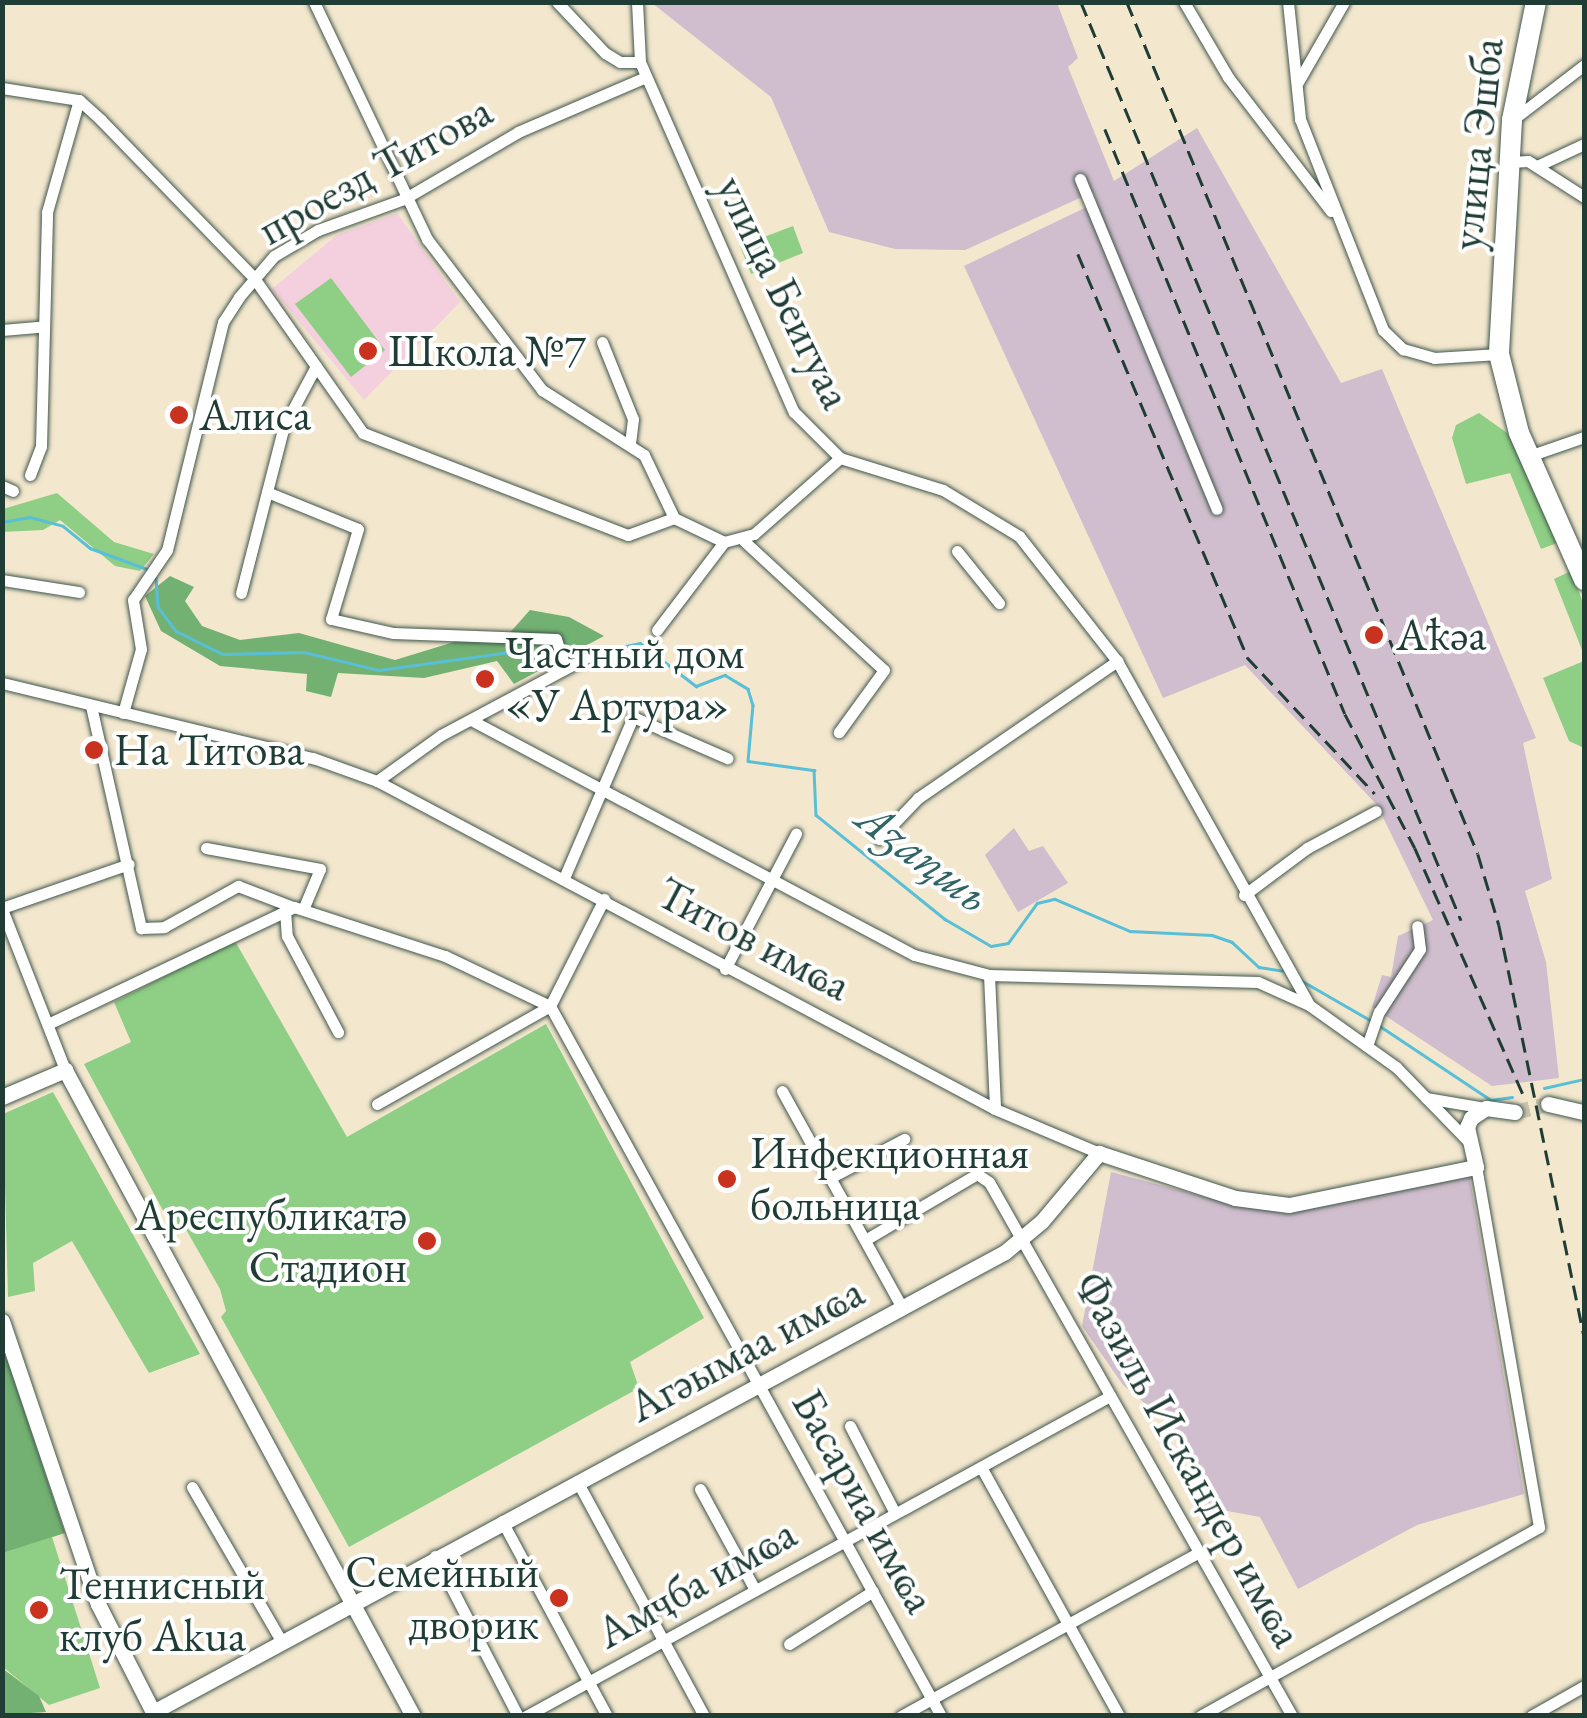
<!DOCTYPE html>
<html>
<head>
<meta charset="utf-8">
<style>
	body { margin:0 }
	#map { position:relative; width:1587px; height:1718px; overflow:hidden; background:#f3e7ce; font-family:"EB Garamond",serif }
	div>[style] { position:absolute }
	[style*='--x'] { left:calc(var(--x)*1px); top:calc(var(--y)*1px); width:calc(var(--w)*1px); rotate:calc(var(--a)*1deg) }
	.built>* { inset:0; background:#f4cfdd }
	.industrial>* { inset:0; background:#d0bdcd }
	.green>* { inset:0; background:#8fce85 }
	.forest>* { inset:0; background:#73b172 }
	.stream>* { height:2.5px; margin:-1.25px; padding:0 1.25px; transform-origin:1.25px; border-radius:1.25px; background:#58bfd6 }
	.secondary-tunnel>* { height:15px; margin-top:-7.5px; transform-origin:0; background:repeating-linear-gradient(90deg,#c9c5af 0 15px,transparent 0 23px) }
	.roads { filter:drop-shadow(0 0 2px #3f564b) drop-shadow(0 0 2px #3f564b) }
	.street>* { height:11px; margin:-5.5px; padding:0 5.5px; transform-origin:5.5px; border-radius:5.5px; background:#fff }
	.secondary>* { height:15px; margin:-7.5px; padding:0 7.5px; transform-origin:7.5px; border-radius:7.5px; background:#fff }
	.highway>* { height:20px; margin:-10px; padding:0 10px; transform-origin:10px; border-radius:10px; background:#fff }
	.rail>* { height:2.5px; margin-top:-1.25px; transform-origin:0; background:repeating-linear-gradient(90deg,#1f3d34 0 15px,transparent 0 23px) }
	.dots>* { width:28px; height:28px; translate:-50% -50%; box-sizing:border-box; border:5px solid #fff; border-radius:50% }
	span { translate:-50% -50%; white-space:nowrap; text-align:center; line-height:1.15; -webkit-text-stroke:8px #fff; paint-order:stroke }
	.street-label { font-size:45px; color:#1f3d34 }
	.poi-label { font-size:45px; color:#1f3d34 }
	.left { translate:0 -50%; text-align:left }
	.right { translate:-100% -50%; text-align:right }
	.water-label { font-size:48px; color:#306465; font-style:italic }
	.frame { position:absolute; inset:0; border:5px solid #1f3d34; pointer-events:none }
</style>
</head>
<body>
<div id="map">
	<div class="built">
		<div style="clip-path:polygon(397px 213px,460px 302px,364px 400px,272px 289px,337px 235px)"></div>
	</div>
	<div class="industrial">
		<div style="clip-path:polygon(652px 3px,1057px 3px,1078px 58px,1068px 67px,1114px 181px,1197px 128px,1341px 383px,1382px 369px,1536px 738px,1523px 743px,1552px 879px,1525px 891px,1546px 962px,1559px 1078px,1492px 1086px,1372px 1007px,1382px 975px,1391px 977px,1398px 936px,1433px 920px,1377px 805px,1245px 665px,1163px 698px,964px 266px,1097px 202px,1093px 192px,965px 250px,895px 249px,829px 232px,771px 97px)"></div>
		<div style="clip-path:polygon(1014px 828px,1029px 851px,1043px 846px,1068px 883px,1018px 912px,985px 855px)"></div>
		<div style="clip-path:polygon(1111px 1172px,1239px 1206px,1291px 1213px,1469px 1173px,1524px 1494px,1417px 1525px,1298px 1589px,1260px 1517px,1211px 1508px,1168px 1423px,1123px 1385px,1082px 1326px)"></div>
	</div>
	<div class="green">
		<div style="clip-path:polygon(793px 226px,803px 253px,751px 274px,740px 246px)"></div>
		<div style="clip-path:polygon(331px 278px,385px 350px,351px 377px,295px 304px)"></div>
		<div style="clip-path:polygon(1479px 413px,1510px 435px,1557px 543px,1541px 549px,1510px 473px,1466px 484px,1452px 438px,1456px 425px)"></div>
		<div style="clip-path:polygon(57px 493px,114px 542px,154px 554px,140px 571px,115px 566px,60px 520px,43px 530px,3px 532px,3px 509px)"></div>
		<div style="clip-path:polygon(1571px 571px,1584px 605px,1584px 655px,1554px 579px)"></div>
		<div style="clip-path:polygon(1584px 661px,1584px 748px,1569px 741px,1543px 678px)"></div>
		<div style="clip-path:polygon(235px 941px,347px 1137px,546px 1024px,704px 1318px,630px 1362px,639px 1388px,349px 1547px,221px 1317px,226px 1311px,220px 1289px,184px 1226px,174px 1231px,84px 1064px,131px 1042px,114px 1002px)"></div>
		<div style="clip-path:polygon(53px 1092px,200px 1354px,149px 1373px,72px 1241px,33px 1263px,35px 1291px,8px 1297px,3px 1114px)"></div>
		<div style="clip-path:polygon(52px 1537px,100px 1688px,49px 1705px,3px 1667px,3px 1553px)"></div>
	</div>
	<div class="forest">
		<div style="clip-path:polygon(170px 576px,194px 587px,185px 601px,202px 626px,240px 640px,299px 633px,395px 660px,467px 638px,505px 638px,530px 610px,569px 617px,604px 636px,514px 684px,497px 661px,424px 678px,338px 673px,331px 697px,306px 691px,307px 674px,220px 666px,161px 631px,145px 596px)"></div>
		<div style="clip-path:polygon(2px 1344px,65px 1533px,3px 1553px,2px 1553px)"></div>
		<div style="clip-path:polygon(2px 1668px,39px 1696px,46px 1712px,3px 1715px)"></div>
	</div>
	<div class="stream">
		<div style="--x:2;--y:522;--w:28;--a:-10"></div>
		<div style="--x:30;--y:517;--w:34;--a:15"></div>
		<div style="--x:63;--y:526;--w:35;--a:39"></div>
		<div style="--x:90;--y:548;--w:61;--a:20.2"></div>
		<div style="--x:156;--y:578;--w:29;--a:86"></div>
		<div style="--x:158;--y:607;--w:30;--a:53"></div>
		<div style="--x:176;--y:631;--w:52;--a:26.1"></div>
		<div style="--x:223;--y:654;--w:81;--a:-1.4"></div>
		<div style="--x:304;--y:652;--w:77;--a:13.5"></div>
		<div style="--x:379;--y:670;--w:132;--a:-7.8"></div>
		<div style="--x:510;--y:652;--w:48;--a:4.8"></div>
		<div style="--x:591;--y:653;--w:50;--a:-11.5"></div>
		<div style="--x:640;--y:643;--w:71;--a:37.5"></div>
		<div style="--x:696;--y:686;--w:31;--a:-21"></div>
		<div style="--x:725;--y:675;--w:27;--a:31"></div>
		<div style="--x:748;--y:689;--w:17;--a:73"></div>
		<div style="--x:753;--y:705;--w:56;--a:95.1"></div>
		<div style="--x:748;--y:761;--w:67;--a:7.8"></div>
		<div style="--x:814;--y:770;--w:45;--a:87.5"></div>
		<div style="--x:816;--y:815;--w:166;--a:38.9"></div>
		<div style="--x:945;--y:919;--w:53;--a:30.4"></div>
		<div style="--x:991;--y:946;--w:17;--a:-10"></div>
		<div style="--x:1008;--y:943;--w:49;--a:-54.1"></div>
		<div style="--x:1037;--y:903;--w:18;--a:-13"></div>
		<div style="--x:1055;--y:899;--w:82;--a:23.1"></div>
		<div style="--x:1130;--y:931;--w:82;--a:2.8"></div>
		<div style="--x:1212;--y:935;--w:21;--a:19"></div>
		<div style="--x:1232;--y:942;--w:37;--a:43"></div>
		<div style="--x:1259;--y:967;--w:24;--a:9"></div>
		<div style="--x:1299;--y:979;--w:82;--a:30"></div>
		<div style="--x:1377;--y:1024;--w:137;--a:33.7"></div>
		<div style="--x:1491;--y:1100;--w:21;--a:-8"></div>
		<div style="--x:1544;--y:1088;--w:41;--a:-12.7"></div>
	</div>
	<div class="secondary-tunnel">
		<div style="--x:1515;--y:1112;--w:34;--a:-14"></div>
	</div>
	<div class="roads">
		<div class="street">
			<div style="--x:314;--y:2;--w:263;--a:64.5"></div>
			<div style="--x:427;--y:239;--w:190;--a:52.7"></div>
			<div style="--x:542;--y:390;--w:121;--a:32.5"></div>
			<div style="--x:644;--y:455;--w:70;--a:64.5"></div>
			<div style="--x:557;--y:2;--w:70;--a:46.7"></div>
			<div style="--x:605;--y:53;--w:17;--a:31"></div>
			<div style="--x:620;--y:62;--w:20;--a:0"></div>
			<div style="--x:637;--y:2;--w:60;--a:87.1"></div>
			<div style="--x:640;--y:62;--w:382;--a:66.3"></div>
			<div style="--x:794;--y:412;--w:65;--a:45"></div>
			<div style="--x:840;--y:458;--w:108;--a:17.3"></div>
			<div style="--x:943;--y:490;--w:89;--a:31.2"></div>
			<div style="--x:1019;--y:536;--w:159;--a:51.9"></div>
			<div style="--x:1117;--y:661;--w:394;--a:60.8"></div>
			<div style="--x:1309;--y:1005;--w:107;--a:35.5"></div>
			<div style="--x:1396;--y:1067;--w:106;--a:45.8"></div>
			<div style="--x:1184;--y:2;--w:87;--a:59.6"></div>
			<div style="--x:1228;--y:77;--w:169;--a:52.5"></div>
			<div style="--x:1288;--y:2;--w:118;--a:84.1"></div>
			<div style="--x:1300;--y:119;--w:227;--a:68.5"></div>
			<div style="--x:1383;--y:330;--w:28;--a:44"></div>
			<div style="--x:1403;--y:349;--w:32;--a:16"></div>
			<div style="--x:1434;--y:358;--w:65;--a:-3.5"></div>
			<div style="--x:1298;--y:82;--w:92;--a:-60.1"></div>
			<div style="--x:2;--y:88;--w:78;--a:8.9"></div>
			<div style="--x:79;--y:100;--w:30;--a:42"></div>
			<div style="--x:101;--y:120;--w:220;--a:45.9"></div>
			<div style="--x:254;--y:278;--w:189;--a:54.9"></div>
			<div style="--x:363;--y:433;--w:284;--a:21.1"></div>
			<div style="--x:628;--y:535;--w:49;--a:-20.3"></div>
			<div style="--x:674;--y:518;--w:55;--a:25.6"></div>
			<div style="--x:1515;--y:118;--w:87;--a:-37.5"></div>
			<div style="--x:1510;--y:162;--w:18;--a:-3"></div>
			<div style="--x:1528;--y:161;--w:67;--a:32.7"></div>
			<div style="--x:1537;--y:166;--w:52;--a:-25.1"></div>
			<div style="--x:1080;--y:179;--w:357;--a:67.5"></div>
			<div style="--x:2;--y:330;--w:38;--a:-5"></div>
			<div style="--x:602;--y:342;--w:83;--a:68.1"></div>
			<div style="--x:633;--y:419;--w:25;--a:97"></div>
			<div style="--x:1529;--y:456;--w:58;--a:-19.1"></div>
			<div style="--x:30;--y:475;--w:31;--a:-69"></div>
			<div style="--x:41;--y:446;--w:234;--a:-88.5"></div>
			<div style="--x:47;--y:212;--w:116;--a:-74.1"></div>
			<div style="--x:2;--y:486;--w:12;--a:24"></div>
			<div style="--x:267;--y:492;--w:98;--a:22.1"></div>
			<div style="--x:358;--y:529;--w:94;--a:106.7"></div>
			<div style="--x:331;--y:619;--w:64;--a:12.7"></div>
			<div style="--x:393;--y:633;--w:163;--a:2.1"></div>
			<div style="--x:556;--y:639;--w:29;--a:72"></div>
			<div style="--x:744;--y:541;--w:190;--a:42.7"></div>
			<div style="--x:884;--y:670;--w:77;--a:126"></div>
			<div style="--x:957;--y:551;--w:67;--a:51.1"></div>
			<div style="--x:2;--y:580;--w:78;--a:8.9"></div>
			<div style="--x:241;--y:593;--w:172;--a:-75.6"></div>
			<div style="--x:284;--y:426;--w:68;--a:-61.9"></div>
			<div style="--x:657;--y:630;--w:111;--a:-52.7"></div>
			<div style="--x:724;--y:542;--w:31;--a:-15"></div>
			<div style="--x:754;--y:534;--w:115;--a:-41.5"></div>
			<div style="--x:2;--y:683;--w:320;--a:13.6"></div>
			<div style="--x:313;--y:758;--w:68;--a:19.8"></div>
			<div style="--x:377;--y:781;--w:700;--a:27.96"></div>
			<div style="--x:995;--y:1109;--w:113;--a:22.9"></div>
			<div style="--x:91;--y:706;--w:228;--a:77.3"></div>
			<div style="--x:141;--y:928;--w:23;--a:-2"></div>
			<div style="--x:164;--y:927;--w:85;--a:-29"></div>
			<div style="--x:238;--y:886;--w:59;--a:20.9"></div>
			<div style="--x:123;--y:713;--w:66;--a:-74.3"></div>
			<div style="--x:141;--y:649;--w:50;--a:-99.3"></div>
			<div style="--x:133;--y:600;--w:60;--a:-55.8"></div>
			<div style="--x:167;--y:550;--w:235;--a:-76.2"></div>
			<div style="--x:223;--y:322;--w:30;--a:-57"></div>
			<div style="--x:239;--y:297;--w:54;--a:-49.5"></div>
			<div style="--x:274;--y:256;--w:51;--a:-30.6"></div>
			<div style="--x:318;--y:230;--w:91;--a:-19.8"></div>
			<div style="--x:404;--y:199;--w:132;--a:-30.4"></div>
			<div style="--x:518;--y:132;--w:139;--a:-23.3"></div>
			<div style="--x:471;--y:720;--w:501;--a:27.94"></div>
			<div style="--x:914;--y:955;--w:78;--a:14.9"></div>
			<div style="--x:989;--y:975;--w:269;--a:1.5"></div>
			<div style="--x:1258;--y:982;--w:56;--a:24.3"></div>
			<div style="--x:377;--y:781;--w:79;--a:-35.7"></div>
			<div style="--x:441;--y:735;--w:168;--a:-28.1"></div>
			<div style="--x:879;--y:839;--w:57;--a:-46.4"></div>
			<div style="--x:918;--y:798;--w:242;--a:-34.5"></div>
			<div style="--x:206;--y:848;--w:116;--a:10.4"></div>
			<div style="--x:320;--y:869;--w:41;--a:112.8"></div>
			<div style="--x:564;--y:878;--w:175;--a:-66.8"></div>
			<div style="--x:633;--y:717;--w:103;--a:23.6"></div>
			<div style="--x:1244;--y:895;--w:79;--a:-36.7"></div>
			<div style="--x:1307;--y:848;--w:78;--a:-28.2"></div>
			<div style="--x:2;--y:908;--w:134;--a:-19.1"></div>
			<div style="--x:2;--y:909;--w:173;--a:68.6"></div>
			<div style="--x:285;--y:910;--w:26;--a:86"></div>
			<div style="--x:287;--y:936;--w:109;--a:62"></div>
			<div style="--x:725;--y:969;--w:153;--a:-62.3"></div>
			<div style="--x:989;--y:975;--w:134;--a:87.4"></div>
			<div style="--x:550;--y:1006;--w:811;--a:61.16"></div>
			<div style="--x:50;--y:1023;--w:270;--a:-25.4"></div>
			<div style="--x:294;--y:907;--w:159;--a:18"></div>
			<div style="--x:445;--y:956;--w:116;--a:25.5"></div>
			<div style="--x:1367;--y:1046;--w:36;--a:-71"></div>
			<div style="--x:1379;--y:1012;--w:75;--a:-56.9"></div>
			<div style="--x:1420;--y:949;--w:23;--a:-97"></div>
			<div style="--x:782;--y:1091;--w:249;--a:61"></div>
			<div style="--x:1426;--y:1098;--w:61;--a:9.5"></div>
			<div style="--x:377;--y:1104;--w:199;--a:-29.5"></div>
			<div style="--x:550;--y:1006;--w:120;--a:-63.2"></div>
			<div style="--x:830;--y:1178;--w:84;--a:-27.8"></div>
			<div style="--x:865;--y:1240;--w:130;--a:-30.5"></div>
			<div style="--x:977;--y:1174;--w:14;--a:34"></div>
			<div style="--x:989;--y:1182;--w:614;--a:60.43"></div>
			<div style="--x:850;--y:1426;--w:98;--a:62.7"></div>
			<div style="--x:981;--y:1467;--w:285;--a:61"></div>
			<div style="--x:577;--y:1481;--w:267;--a:61.6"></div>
			<div style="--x:192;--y:1487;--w:176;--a:59.9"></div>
			<div style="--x:700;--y:1489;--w:115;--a:61.4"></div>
			<div style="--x:502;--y:1521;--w:221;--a:61.7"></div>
			<div style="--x:435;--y:1556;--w:180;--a:62.6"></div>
			<div style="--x:789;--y:1644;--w:99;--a:-32.2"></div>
			<div style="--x:526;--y:1716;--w:666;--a:-28.72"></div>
			<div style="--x:901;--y:1716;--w:340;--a:-28.8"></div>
			<div style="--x:1200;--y:1716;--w:388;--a:-29.1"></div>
			<div style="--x:1539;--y:1527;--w:365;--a:-99.9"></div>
			<div style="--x:1531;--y:1716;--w:61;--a:-29.5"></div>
		</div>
		<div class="secondary">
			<div style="--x:2;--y:1097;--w:69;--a:-23.2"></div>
			<div style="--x:65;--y:1070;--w:734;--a:61.69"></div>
			<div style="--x:1548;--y:1104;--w:37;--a:13"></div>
			<div style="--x:2;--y:1321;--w:299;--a:71.3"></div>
			<div style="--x:98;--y:1604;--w:126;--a:63"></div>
			<div style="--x:153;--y:1712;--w:968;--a:-28.36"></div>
			<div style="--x:1005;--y:1252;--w:48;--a:-40"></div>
			<div style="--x:1042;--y:1221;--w:89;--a:-50"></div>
			<div style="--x:1099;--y:1153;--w:143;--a:18.3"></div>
			<div style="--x:1235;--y:1198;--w:54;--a:7.4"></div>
			<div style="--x:1289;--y:1205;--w:191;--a:-11.5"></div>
			<div style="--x:1476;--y:1167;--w:41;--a:-102.7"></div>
			<div style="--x:1467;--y:1127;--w:10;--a:-66"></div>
			<div style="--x:1471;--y:1118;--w:18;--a:-34"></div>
			<div style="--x:1486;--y:1108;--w:29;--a:8"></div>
		</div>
		<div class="highway">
			<div style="--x:1536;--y:2;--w:120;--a:101.5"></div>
			<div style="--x:1512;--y:120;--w:234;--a:93.2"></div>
			<div style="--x:1499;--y:354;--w:81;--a:75.8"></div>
			<div style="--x:1519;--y:433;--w:161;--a:66.1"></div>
		</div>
	</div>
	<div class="rail">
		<div style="--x:1081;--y:2;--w:994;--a:67.51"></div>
		<div style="--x:1127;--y:2;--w:921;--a:67.61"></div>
		<div style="--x:1478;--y:854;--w:74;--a:73.5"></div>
		<div style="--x:1499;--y:925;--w:419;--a:78.3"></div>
		<div style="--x:1105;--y:129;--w:632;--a:67.69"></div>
		<div style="--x:1345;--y:714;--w:151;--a:62.4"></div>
		<div style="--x:1415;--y:848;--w:276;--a:66.3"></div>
		<div style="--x:1078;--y:254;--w:437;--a:67.2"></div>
		<div style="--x:1247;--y:657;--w:187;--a:46.9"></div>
	</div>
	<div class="dots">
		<div style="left:368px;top:351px;background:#c8321e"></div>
		<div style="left:179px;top:415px;background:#c8321e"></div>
		<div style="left:1374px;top:635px;background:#c8321e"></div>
		<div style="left:485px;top:679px;background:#c8321e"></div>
		<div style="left:94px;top:750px;background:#c8321e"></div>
		<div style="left:727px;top:1179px;background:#c8321e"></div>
		<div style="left:427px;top:1241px;background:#c8321e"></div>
		<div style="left:559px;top:1598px;background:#c8321e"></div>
		<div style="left:39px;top:1610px;background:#c8321e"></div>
	</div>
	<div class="street-label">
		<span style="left:1477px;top:144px;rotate:-84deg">улица Эшба</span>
		<span style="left:375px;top:170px;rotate:-29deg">проезд Титова</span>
		<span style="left:784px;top:292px;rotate:64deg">улица Беигуаа</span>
		<span style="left:754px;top:939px;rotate:28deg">Титов имҩа</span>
		<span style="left:746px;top:1349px;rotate:-28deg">Агәымаа имҩа</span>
		<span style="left:1189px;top:1459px;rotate:61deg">Фазиль Искандер имҩа</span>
		<span style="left:864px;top:1501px;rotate:61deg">Басариа имҩа</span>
		<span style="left:696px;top:1583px;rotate:-29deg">Амҷба имҩа</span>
	</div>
	<div class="poi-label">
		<span class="left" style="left:388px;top:351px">Школа №7</span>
		<span class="left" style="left:199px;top:415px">Алиса</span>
		<span class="left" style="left:1396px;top:635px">Аҟəа</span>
		<span class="left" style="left:505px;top:679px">Частный дом<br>«У Артура»</span>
		<span class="left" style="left:114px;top:750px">На Титова</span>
		<span class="left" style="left:750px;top:1179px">Инфекционная<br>больница</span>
		<span class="right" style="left:407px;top:1241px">Ареспубликатә<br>Стадион</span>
		<span class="right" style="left:539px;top:1598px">Семейный<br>дворик</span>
		<span class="left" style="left:59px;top:1610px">Теннисный<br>клуб Akua</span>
	</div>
	<div class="water-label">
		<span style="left:924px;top:856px;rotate:37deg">Аӡаԥшь</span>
	</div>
	<div class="frame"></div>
</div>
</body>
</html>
